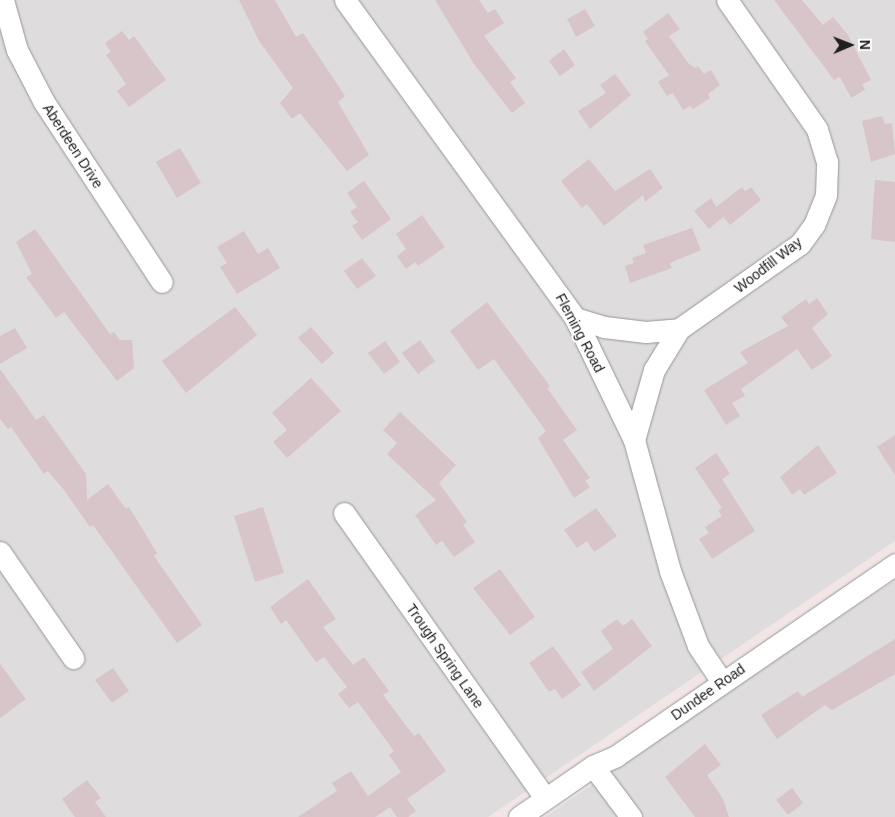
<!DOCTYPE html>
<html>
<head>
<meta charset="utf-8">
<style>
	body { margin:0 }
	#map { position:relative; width:895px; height:817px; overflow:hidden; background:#f1e6e5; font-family:Helvetica,sans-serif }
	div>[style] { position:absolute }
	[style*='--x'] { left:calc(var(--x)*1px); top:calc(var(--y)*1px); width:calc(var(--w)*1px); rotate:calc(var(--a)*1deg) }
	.residential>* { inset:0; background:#dedcdd }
	.building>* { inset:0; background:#d8c5c9 }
	.roads { filter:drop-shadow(0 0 1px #979797) drop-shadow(0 0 1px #979797) }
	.street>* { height:21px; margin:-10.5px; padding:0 10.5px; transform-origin:10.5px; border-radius:10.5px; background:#fff }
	span { translate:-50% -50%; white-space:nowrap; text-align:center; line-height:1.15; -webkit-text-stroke:4.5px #fff; paint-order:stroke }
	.street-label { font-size:14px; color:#202020 }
	.north { position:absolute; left:825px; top:20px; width:50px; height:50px; -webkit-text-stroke:4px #fff; paint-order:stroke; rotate:89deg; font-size:14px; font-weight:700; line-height:20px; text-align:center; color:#202020 }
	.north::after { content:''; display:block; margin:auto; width:18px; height:22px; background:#202020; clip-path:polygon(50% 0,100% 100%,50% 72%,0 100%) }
</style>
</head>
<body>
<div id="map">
	<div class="residential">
		<div style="clip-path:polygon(0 0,895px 0,895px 541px,488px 817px,0 817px)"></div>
		<div style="clip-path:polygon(895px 580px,895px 817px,545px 817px,739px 683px)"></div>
	</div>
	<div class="building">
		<div style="clip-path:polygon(239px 0,275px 0,296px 37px,303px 33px,345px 96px,338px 102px,369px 155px,347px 171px,300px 113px,292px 119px,280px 103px,293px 88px,259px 41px)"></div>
		<div style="clip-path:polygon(435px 0,479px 0,488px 13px,495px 9px,504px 23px,484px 36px,516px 78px,510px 82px,525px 103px,512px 113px,474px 64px)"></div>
		<div style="clip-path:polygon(774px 0,802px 0,823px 25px,833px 17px,848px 35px,871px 80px,862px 84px,865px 90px,851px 98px,840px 77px,834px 80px)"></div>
		<div style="clip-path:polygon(585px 9px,595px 26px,576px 37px,567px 19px)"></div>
		<div style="clip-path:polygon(668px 13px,680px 29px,669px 36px,688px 63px,695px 68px,698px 66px,704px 74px,711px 70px,720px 85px,708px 94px,710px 98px,693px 109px,690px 106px,683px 110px,673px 93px,667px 96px,658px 82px,669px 75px,645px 41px,648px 39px,643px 32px)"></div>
		<div style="clip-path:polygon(122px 31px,129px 40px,134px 36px,166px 80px,129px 107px,117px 91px,126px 84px,106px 55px,111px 52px,105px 43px)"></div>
		<div style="clip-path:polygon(564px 49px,575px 65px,560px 76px,549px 61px)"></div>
		<div style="clip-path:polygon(615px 74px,631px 95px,590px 129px,578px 111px,606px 93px,600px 85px)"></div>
		<div style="clip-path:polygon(882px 116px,885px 124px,892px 123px,895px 154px,871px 162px,862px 121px)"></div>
		<div style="clip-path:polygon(180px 148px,201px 183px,177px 198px,156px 162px)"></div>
		<div style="clip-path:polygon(589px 159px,615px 191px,650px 169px,663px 188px,645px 202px,643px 195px,604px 226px,587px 204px,582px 208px,561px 181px)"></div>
		<div style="clip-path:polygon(875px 180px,895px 182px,895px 242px,871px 239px)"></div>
		<div style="clip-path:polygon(364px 181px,391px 219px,362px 240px,352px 226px,358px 222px,350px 212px,357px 207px,347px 193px)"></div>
		<div style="clip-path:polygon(742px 187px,745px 191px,751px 187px,761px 200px,730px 225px,720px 213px,723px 217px,709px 229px,694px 211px,711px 198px,716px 207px)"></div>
		<div style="clip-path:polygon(422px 215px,445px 247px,418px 266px,415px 262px,406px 269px,397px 256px,406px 249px,396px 234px)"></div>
		<div style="clip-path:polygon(692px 228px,701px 250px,670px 263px,672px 268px,630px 283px,625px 266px,634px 263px,632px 258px,646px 253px,643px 245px)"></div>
		<div style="clip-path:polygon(35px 229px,110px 334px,114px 332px,120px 340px,132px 340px,134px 368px,117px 381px,64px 312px,56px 318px,26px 277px,32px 274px,16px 242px)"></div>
		<div style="clip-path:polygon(244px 231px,258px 254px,268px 248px,280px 268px,237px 294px,220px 267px,227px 263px,217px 247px)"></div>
		<div style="clip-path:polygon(362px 258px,376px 276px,357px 289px,344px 271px)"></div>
		<div style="clip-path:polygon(817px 298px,828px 314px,812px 328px,832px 356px,812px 370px,797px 349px,741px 389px,745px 396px,732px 403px,740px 416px,726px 425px,704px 390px,748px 363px,740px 352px,788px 326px,781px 317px,806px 299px,809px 304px)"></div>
		<div style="clip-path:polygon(487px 302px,550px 386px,547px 388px,577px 430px,563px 440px,590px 478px,585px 481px,590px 487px,574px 498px,538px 438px,546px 431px,494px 359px,478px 370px,450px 331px)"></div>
		<div style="clip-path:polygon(235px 307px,257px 335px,186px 393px,162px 361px)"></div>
		<div style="clip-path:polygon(311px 327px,334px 353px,322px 364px,298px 338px)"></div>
		<div style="clip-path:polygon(15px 328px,27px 348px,0 364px,0 336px)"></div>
		<div style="clip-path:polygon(420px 340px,435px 361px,418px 374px,402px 353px)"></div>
		<div style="clip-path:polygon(385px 341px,400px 362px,384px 374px,368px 353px)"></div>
		<div style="clip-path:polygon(0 369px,36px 420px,44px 415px,86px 474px,87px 500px,108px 484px,126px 509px,129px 507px,157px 553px,154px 556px,202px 625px,177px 643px,93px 525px,90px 527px,64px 490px,48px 471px,44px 474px,11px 427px,8px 429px,0 419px)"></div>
		<div style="clip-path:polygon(311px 378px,341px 411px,287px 458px,273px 442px,287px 430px,272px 413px)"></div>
		<div style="clip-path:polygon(400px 412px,456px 465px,439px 483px,467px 522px,463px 525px,475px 542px,454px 557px,442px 541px,436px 545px,415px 515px,436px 500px,387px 454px,397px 443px,383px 430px)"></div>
		<div style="clip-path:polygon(895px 435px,895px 475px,877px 447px)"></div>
		<div style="clip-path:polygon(818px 445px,837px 473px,804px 495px,800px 489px,792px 495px,780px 477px)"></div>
		<div style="clip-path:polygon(716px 453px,730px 474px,722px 479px,755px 531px,712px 559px,699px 539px,709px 533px,705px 527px,722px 516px,718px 510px,722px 508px,695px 468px)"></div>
		<div style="clip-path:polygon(263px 507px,284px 573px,255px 582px,234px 516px)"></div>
		<div style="clip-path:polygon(596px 508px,617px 536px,594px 552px,587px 541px,577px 548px,564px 530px)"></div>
		<div style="clip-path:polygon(500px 569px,535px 617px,510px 635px,473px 588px)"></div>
		<div style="clip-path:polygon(308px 579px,336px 619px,323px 627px,353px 665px,364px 657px,389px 691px,383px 695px,414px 736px,419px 733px,446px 771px,407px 799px,416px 811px,408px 817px,397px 817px,390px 807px,375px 817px,298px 817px,337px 791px,332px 783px,351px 771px,368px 796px,401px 772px,389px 755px,394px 751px,358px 702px,349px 708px,338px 694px,347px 687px,324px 657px,316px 662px,286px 620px,281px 624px,270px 607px)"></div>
		<div style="clip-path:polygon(617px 619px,623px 626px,632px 619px,652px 646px,594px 691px,581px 672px,613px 649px,601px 631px)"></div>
		<div style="clip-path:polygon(895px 639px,895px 674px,832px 710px,825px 705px,777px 739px,761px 715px,798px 691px,802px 697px)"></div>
		<div style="clip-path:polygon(553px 646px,581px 685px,562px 699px,555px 689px,549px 692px,529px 663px)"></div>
		<div style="clip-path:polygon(0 664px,26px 699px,0 718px)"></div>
		<div style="clip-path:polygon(113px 668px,129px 691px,112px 703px,95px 680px)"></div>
		<div style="clip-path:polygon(705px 744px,721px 765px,707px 775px,723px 799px,729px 817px,695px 817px,665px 777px)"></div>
		<div style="clip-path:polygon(87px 780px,101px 798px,95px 802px,106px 817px,75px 817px,62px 799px)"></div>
		<div style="clip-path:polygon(792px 788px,803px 803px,788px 815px,776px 800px)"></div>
	</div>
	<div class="roads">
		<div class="street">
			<div style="--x:3;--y:0;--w:52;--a:74.4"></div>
			<div style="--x:17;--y:50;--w:59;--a:62.6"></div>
			<div style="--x:44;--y:102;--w:215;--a:56.8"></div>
			<div style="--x:345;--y:0;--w:392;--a:54.1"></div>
			<div style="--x:575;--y:318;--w:136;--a:64.2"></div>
			<div style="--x:634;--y:440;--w:136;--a:74.6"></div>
			<div style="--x:670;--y:571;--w:80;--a:69.5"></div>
			<div style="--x:698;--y:646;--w:43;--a:56.3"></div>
			<div style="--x:575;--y:318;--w:30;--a:17"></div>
			<div style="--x:604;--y:327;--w:42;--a:6.8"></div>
			<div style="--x:646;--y:332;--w:33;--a:-5"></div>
			<div style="--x:634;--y:440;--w:73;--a:-74.1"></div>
			<div style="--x:654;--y:370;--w:48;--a:-58.6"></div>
			<div style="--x:679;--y:329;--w:148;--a:-35.1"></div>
			<div style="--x:800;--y:244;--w:24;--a:-54"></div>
			<div style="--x:814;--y:225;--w:32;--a:-68"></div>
			<div style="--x:826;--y:195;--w:33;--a:-88"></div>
			<div style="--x:827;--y:162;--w:34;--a:-107"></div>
			<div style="--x:817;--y:129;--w:157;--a:-124.9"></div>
			<div style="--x:344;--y:513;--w:349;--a:54.8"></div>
			<div style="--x:0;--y:552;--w:129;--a:55.4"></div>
			<div style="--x:593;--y:766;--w:64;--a:53.3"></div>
			<div style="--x:519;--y:817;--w:90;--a:-34.6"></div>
			<div style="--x:593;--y:766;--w:25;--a:-23"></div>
			<div style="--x:616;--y:756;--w:339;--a:-34.5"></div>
		</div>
	</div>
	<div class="street-label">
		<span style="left:73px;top:146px;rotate:57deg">Aberdeen Drive</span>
		<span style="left:768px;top:265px;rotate:-38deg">Woodfill Way</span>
		<span style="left:580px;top:333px;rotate:62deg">Fleming Road</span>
		<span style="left:445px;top:656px;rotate:55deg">Trough Spring Lane</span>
		<span style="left:708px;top:692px;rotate:-35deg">Dundee Road</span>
	</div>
	<div class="north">N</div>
</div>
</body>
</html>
